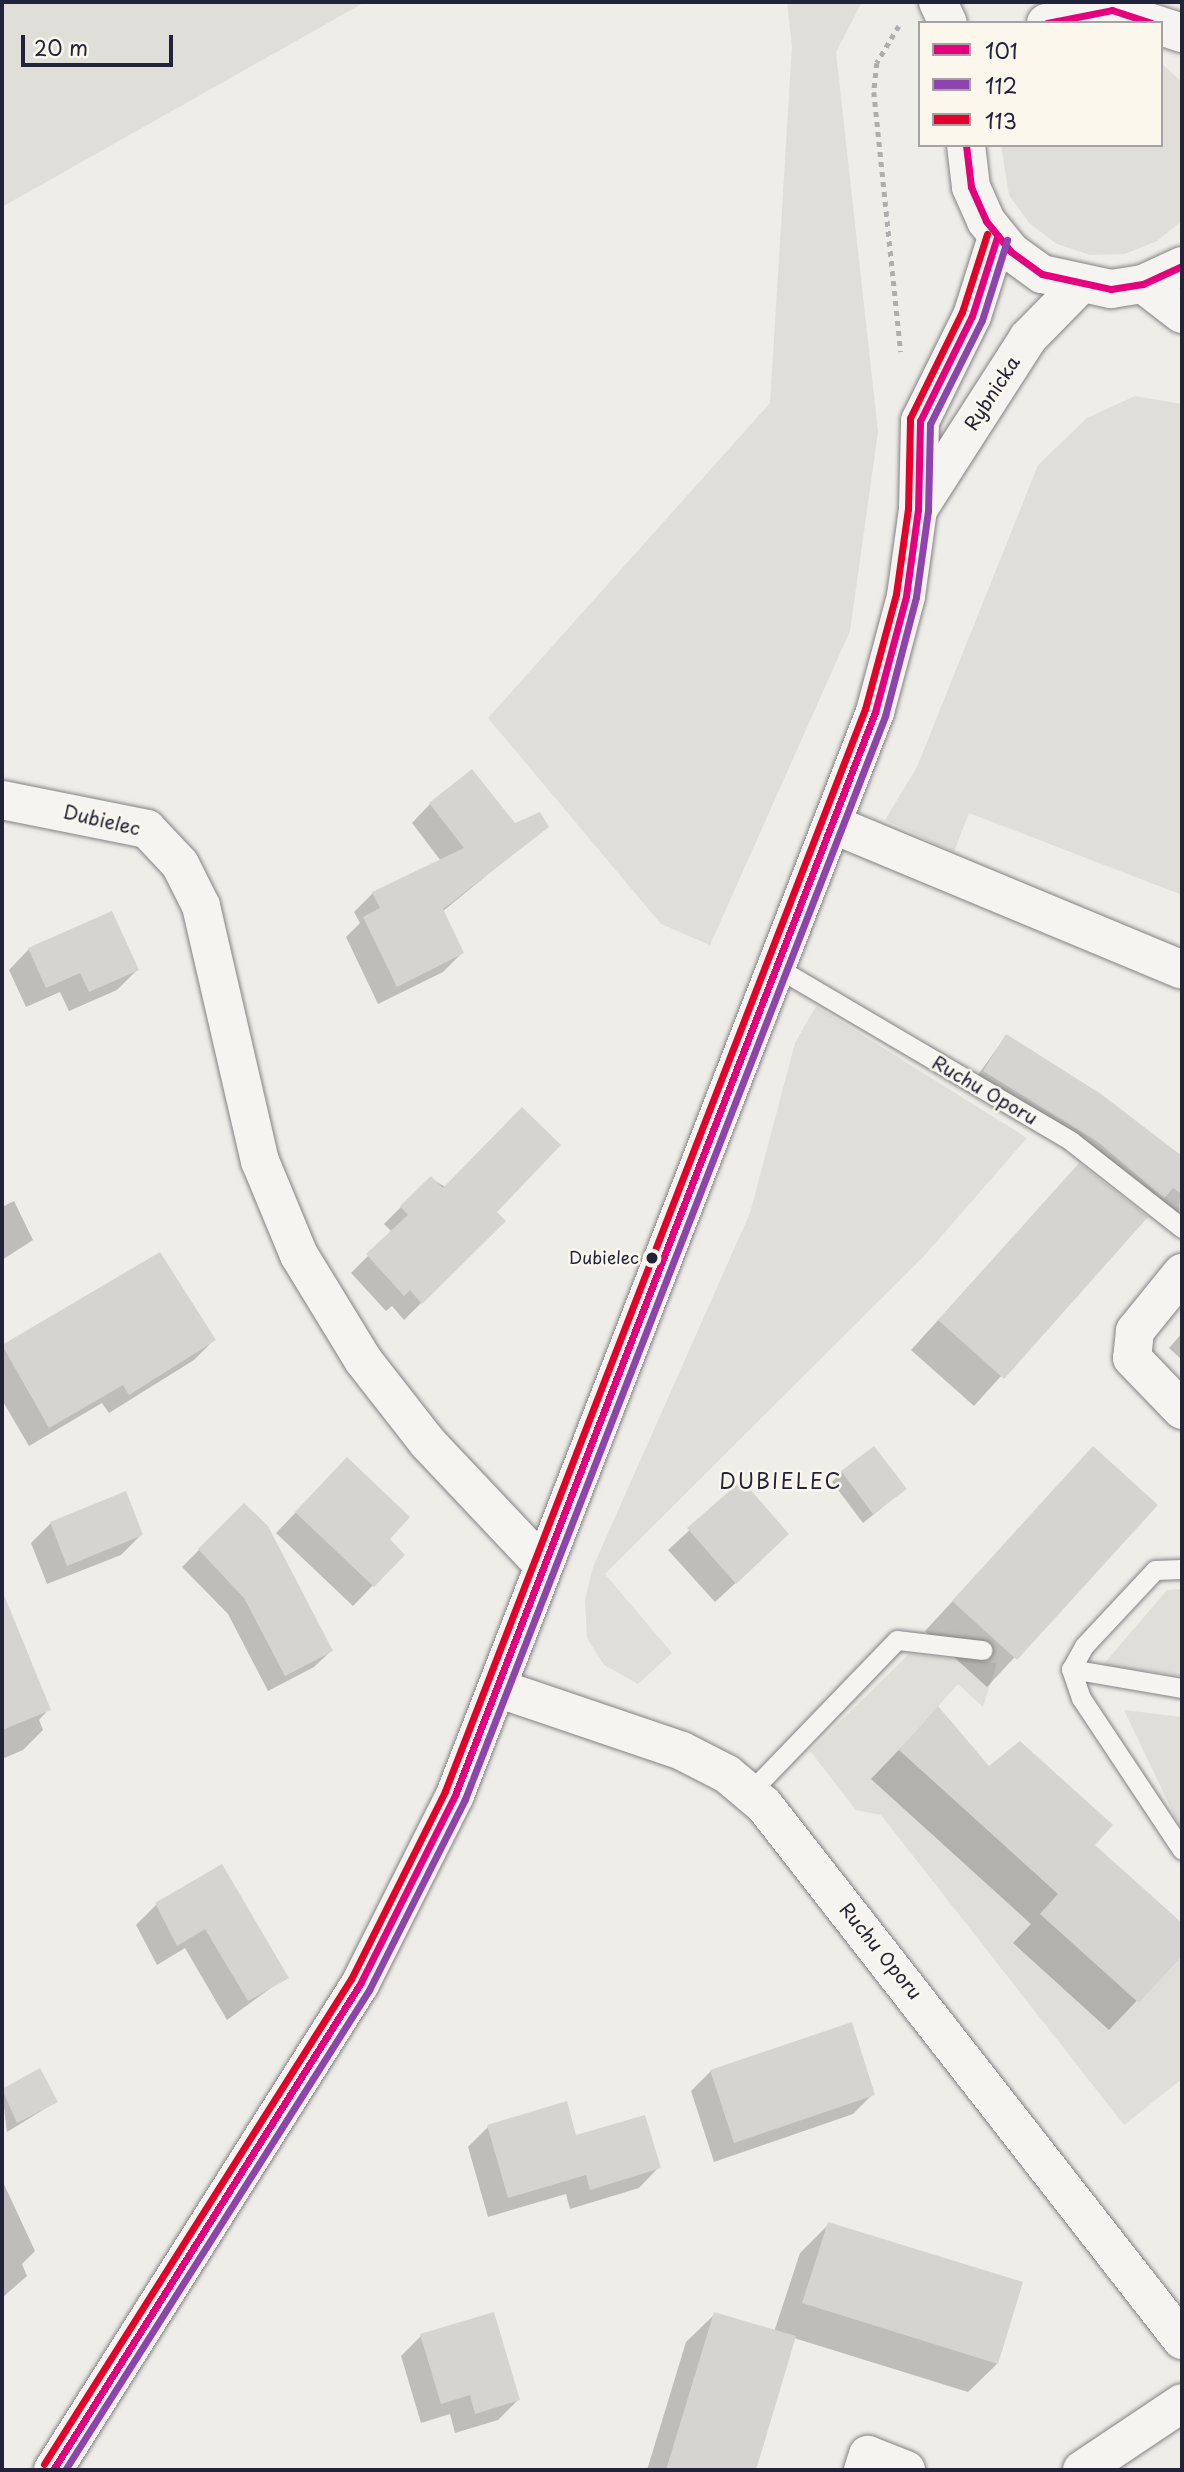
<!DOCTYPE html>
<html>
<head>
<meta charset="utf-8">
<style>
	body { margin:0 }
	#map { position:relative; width:1184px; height:2472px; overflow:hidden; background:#efede8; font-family:"Playpen Sans",sans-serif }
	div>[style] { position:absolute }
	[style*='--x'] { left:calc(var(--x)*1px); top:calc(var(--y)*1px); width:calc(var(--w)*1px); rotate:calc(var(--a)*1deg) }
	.green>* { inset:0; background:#e0ded9 }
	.shadow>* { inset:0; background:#0003 }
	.building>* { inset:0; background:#d6d4d1 }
	.path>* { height:4.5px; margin-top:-2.25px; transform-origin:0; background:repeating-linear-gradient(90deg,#afaeae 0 5px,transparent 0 10px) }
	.roads { filter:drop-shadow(0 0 2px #838284) drop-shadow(0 0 2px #838284) }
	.lane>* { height:19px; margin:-9.5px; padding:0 9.5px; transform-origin:9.5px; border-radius:9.5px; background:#f5f4f0 }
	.street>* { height:38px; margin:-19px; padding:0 19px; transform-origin:19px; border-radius:19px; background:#f5f4f0 }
	.secondary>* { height:38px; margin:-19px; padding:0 19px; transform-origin:19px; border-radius:19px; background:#f5f4f0 }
	.bus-1>* { height:7px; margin:-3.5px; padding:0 3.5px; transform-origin:3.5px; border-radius:3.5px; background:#e5007d }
	.bus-2>* { height:7px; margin:-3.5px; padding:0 3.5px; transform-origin:3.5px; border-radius:3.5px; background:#8e44ad }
	.bus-3>* { height:7px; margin:-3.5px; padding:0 3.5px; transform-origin:3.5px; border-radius:3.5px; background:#e4002b }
	.dots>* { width:19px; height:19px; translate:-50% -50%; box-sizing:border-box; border:4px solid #fbf7ec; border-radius:50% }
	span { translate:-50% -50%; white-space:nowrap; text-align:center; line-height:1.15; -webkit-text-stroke:5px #fbf7ec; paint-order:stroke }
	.bus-label { font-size:17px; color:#22223b }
	.right { translate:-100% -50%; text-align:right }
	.street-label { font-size:19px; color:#22223b }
	.neighbourhood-label { font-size:21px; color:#22223b; letter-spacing:2px }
	.frame { position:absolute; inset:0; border:4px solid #22223b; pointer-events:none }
	.legend { position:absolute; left:918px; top:21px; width:245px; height:126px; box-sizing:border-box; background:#fbf7ec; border:2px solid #a4a2a5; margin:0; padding:9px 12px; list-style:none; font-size:21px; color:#22223b }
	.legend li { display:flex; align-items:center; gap:14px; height:35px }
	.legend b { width:35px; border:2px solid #a4a2a5 }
	.scale { position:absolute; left:21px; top:35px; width:152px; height:32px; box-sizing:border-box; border:4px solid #22223b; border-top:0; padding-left:9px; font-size:21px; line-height:24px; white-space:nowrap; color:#22223b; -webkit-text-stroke:5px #fbf7ec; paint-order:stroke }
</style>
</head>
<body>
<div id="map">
	<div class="green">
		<div style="clip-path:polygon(2px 2px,365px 2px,2px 207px)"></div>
		<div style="clip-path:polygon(787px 2px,862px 2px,836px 52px,878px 432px,850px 631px,710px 945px,661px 924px,488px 718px,770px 403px,792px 47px)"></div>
		<div style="clip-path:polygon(1161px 63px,1182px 82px,1182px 221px,1157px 241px,1125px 254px,1090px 255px,1057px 244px,1029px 223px,1009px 195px,1001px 145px,1161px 145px)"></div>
		<div style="clip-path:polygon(1135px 396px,1182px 404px,1182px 895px,969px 813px,954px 852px,885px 820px,917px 767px,1038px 465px,1087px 418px)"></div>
		<div style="clip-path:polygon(816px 1006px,1027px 1138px,925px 1255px,605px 1574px,672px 1653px,638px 1684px,604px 1665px,587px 1638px,585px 1600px,593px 1567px,750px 1213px,795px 1043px)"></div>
		<div style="clip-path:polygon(1182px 1589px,1182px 1676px,1103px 1665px,1167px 1590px)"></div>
		<div style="clip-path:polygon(909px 1654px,997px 1663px,983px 1707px,958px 1684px,899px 1750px,1059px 1893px,1040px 1914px,1139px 2003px,1182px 1956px,1182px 2079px,1124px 2125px,881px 1815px,856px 1810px,810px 1751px)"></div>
		<div style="clip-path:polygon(1124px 1710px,1182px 1717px,1182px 1826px,1179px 1825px)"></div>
	</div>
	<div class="shadow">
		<div style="clip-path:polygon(430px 804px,514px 826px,547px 826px,442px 912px,462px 953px,443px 972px,378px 1004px,346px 937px,360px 923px,354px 912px,373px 893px,441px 861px,412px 823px)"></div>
		<div style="clip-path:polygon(29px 949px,137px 970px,117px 990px,69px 1011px,60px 992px,26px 1007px,9px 970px)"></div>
		<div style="clip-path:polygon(1006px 1036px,1101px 1096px,1182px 1159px,1179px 1217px,969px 1087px)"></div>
		<div style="clip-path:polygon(1079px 1165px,1145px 1217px,974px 1406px,911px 1350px)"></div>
		<div style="clip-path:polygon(430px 1178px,504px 1221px,404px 1320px,392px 1306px,386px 1311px,351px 1273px,392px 1232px,384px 1224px)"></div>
		<div style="clip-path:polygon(14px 1201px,33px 1240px,2px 1260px,2px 1207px)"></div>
		<div style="clip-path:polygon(160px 1254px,214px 1340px,194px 1360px,109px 1413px,102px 1403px,29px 1446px,2px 1400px,2px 1347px)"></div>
		<div style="clip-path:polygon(1182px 1333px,1182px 1360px,1169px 1348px)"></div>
		<div style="clip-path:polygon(1093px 1449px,1156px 1505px,987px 1687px,925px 1631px)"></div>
		<div style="clip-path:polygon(842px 1472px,905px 1489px,863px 1523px,832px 1482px)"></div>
		<div style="clip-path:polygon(327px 1480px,402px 1555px,353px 1606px,276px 1533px)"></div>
		<div style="clip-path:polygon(742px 1482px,767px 1554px,715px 1602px,668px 1550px)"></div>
		<div style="clip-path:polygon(244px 1505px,331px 1651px,314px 1667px,268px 1691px,228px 1614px,182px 1567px)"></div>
		<div style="clip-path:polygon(51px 1523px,141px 1535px,121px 1555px,47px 1584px,31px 1543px)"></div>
		<div style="clip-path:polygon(24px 1644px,49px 1709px,39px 1720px,43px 1730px,23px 1750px,2px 1759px,2px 1653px)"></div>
		<div style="clip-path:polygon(938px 1709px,989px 1768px,1092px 1845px,1182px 1925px,1182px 1953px,1109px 2030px,1013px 1943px,1031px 1924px,871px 1779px)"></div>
		<div style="clip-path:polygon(221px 1866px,286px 1977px,227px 2020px,185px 1948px,157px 1965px,136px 1925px,156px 1905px)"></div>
		<div style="clip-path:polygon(39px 2070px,56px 2102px,7px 2132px,2px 2091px)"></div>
		<div style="clip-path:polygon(711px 2071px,873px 2094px,853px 2114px,714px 2162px,691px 2091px)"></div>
		<div style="clip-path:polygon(488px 2127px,575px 2137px,659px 2167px,639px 2188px,570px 2209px,566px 2194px,488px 2217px,468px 2147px)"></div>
		<div style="clip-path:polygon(3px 2182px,35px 2251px,22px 2264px,27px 2276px,2px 2298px)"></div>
		<div style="clip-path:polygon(829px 2224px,997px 2364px,968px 2392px,794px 2338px,754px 2470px,647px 2470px,686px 2342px,715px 2314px,774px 2332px,800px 2253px)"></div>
		<div style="clip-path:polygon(421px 2336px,518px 2400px,498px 2420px,455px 2433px,450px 2414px,421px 2423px,401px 2356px)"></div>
	</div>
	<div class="building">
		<div style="clip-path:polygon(472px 769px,515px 823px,540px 812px,549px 827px,443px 909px,464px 953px,397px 987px,363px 917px,380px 908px,372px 892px,464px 848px,429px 803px)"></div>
		<div style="clip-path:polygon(112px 911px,139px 970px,89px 992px,80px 973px,46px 988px,28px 948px)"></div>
		<div style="clip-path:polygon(1006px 1034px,1101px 1094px,1182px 1156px,1182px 1194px,1173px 1188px,1164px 1198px,1098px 1142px,983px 1071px)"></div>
		<div style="clip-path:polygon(522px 1107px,561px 1145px,497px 1212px,506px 1221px,422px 1304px,410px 1290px,404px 1296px,366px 1254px,408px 1215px,400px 1206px,431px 1176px,443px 1188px)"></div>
		<div style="clip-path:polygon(1079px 1163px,1148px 1217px,1004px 1379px,938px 1320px)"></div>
		<div style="clip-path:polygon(160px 1252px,216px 1340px,129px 1395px,123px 1385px,49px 1428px,2px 1345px)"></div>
		<div style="clip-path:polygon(874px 1446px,907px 1489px,873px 1514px,841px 1471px)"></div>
		<div style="clip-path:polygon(1093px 1446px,1158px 1505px,1017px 1660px,952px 1601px)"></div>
		<div style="clip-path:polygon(347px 1457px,410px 1517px,390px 1539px,405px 1555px,374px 1587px,295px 1512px)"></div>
		<div style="clip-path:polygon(742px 1480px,789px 1534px,736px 1584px,687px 1528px)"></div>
		<div style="clip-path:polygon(126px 1491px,143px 1535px,67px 1566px,50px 1522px)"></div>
		<div style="clip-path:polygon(244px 1503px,268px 1526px,333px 1651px,285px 1676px,244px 1598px,198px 1549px)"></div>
		<div style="clip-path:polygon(2px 1590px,51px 1710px,2px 1730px)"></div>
		<div style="clip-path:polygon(938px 1706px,989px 1766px,1020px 1741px,1113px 1825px,1095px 1845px,1182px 1923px,1182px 1956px,1139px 2003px,1040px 1914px,1058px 1894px,899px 1750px)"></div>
		<div style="clip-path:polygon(222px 1864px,289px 1978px,248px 2001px,205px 1929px,177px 1946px,155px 1903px)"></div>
		<div style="clip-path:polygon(852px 2022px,875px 2095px,734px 2143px,710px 2070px)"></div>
		<div style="clip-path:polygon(40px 2068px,58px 2102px,17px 2123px,2px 2089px)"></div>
		<div style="clip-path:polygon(567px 2101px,576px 2135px,645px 2115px,661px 2168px,590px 2190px,586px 2175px,508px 2198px,487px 2125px)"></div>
		<div style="clip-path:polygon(828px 2222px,1023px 2282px,998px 2364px,802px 2303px)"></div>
		<div style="clip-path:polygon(494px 2312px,520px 2400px,475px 2414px,470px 2395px,441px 2404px,420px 2334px)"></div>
		<div style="clip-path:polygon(714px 2312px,796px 2336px,756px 2470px,666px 2470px)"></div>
	</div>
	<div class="path">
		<div style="--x:899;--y:26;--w:43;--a:120.7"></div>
		<div style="--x:877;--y:63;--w:29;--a:96"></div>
		<div style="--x:874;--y:92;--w:261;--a:84.1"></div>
	</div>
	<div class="roads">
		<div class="lane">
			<div style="--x:776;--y:967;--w:342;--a:30.5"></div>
			<div style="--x:1071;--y:1141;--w:141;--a:38.1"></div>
			<div style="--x:1182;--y:1569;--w:27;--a:178"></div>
			<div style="--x:1155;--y:1570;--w:104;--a:133.1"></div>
			<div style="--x:1084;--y:1646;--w:26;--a:119"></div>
			<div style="--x:1071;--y:1669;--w:31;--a:71"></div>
			<div style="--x:1081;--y:1698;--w:182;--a:56.4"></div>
			<div style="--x:1071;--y:1669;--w:113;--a:9.7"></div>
			<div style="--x:750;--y:1792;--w:211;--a:-46"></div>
			<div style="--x:897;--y:1640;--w:86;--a:6.7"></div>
		</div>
		<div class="street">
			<div style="--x:2;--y:800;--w:148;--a:11.3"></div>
			<div style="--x:147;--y:829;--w:48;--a:46.7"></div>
			<div style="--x:180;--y:864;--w:47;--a:63.4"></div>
			<div style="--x:201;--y:906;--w:262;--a:77"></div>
			<div style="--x:260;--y:1161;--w:102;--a:67.5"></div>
			<div style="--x:299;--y:1255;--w:123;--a:58.6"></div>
			<div style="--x:363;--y:1360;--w:104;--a:52"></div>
			<div style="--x:427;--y:1442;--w:169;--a:46.7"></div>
			<div style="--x:832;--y:824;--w:379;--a:22.6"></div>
			<div style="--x:1182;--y:1273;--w:75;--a:129"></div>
			<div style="--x:1135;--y:1331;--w:27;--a:96"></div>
			<div style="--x:1132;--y:1358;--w:72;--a:46.1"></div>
			<div style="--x:497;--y:1688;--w:195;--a:18.8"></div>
			<div style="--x:682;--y:1751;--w:51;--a:27.1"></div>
			<div style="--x:727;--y:1774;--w:48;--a:40"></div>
			<div style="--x:764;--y:1805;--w:679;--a:52"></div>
			<div style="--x:863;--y:2470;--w:16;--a:-72"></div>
			<div style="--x:868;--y:2455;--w:41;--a:21.5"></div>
			<div style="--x:1082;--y:2470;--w:120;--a:-33.8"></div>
		</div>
		<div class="secondary">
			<div style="--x:938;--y:2;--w:23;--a:65"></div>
			<div style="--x:1046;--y:23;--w:67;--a:-11.1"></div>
			<div style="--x:1112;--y:10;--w:74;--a:18.2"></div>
			<div style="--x:966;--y:145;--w:42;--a:83.2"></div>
			<div style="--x:971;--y:187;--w:37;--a:66"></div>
			<div style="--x:986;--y:221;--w:38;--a:51"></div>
			<div style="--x:1010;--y:251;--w:39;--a:36"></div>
			<div style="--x:1042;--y:274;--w:71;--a:12.3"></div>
			<div style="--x:1111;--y:289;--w:32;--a:-9"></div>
			<div style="--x:1143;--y:284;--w:43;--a:-24.8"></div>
			<div style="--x:1143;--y:284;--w:49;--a:37.6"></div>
			<div style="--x:919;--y:508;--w:202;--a:-57.3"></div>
			<div style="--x:1028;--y:338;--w:71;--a:-45.6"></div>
			<div style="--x:53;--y:2470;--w:575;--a:-57.72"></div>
			<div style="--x:360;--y:1984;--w:212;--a:-63.3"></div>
			<div style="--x:455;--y:1795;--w:1162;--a:-68.8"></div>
			<div style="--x:875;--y:712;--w:120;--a:-75"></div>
			<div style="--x:906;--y:596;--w:87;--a:-82.1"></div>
			<div style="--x:918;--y:510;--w:89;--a:-88.7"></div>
			<div style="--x:920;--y:421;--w:117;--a:-63.7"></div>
			<div style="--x:972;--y:316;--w:83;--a:-72.4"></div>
		</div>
	</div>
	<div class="bus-1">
		<div style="--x:1047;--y:23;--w:66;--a:-11.3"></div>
		<div style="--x:1112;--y:10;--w:41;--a:18.4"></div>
		<div style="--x:966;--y:145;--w:42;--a:83.2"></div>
		<div style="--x:971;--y:187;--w:37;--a:66"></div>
		<div style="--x:986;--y:221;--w:38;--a:51"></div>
		<div style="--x:1010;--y:251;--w:39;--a:36"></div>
		<div style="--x:1042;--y:274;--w:71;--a:12.3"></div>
		<div style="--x:1111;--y:289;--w:32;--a:-9"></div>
		<div style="--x:1143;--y:284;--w:43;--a:-24.8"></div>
		<div style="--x:53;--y:2470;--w:575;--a:-57.72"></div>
		<div style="--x:360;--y:1984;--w:212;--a:-63.3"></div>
		<div style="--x:455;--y:1795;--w:1162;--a:-68.8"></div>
		<div style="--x:875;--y:712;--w:120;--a:-75"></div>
		<div style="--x:906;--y:596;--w:87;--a:-82.1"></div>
		<div style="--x:918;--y:510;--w:89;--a:-88.7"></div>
		<div style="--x:920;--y:421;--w:117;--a:-63.7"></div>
		<div style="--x:972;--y:316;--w:83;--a:-72.4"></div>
	</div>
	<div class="bus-2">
		<div style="--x:65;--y:2470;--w:568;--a:-57.65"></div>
		<div style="--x:369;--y:1990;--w:214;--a:-63.3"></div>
		<div style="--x:465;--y:1799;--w:1162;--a:-68.8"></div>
		<div style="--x:885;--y:716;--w:123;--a:-75.4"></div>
		<div style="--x:916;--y:597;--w:87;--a:-82.1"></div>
		<div style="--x:928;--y:511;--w:87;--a:-88.7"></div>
		<div style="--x:930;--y:424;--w:116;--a:-63.4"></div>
		<div style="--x:982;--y:320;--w:84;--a:-72.6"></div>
	</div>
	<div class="bus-3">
		<div style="--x:44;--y:2464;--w:574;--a:-57.67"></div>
		<div style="--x:351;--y:1979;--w:210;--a:-63.4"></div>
		<div style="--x:445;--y:1791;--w:1161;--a:-68.79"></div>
		<div style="--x:865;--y:709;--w:119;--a:-74.9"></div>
		<div style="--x:896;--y:594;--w:86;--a:-82"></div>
		<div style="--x:908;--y:509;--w:91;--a:-88.7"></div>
		<div style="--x:910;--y:418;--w:118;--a:-63.9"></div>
		<div style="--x:962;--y:312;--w:82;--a:-72.2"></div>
	</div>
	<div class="dots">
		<div style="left:652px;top:1258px;background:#22223b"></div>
	</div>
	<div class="bus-label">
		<span class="right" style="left:639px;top:1258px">Dubielec</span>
	</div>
	<div class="street-label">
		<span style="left:992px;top:393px;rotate:-57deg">Rybnicka</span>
		<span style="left:102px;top:820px;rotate:13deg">Dubielec</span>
		<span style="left:985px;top:1090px;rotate:30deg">Ruchu Oporu</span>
		<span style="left:881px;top:1951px;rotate:51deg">Ruchu Oporu</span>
	</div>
	<div class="neighbourhood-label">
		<span style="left:781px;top:1480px">DUBIELEC</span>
	</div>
	<div class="frame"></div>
	<ul class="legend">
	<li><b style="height:9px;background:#e5007d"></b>101</li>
	<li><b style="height:9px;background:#8e44ad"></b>112</li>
	<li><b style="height:9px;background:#e4002b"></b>113</li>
	</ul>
	<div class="scale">20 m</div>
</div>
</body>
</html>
